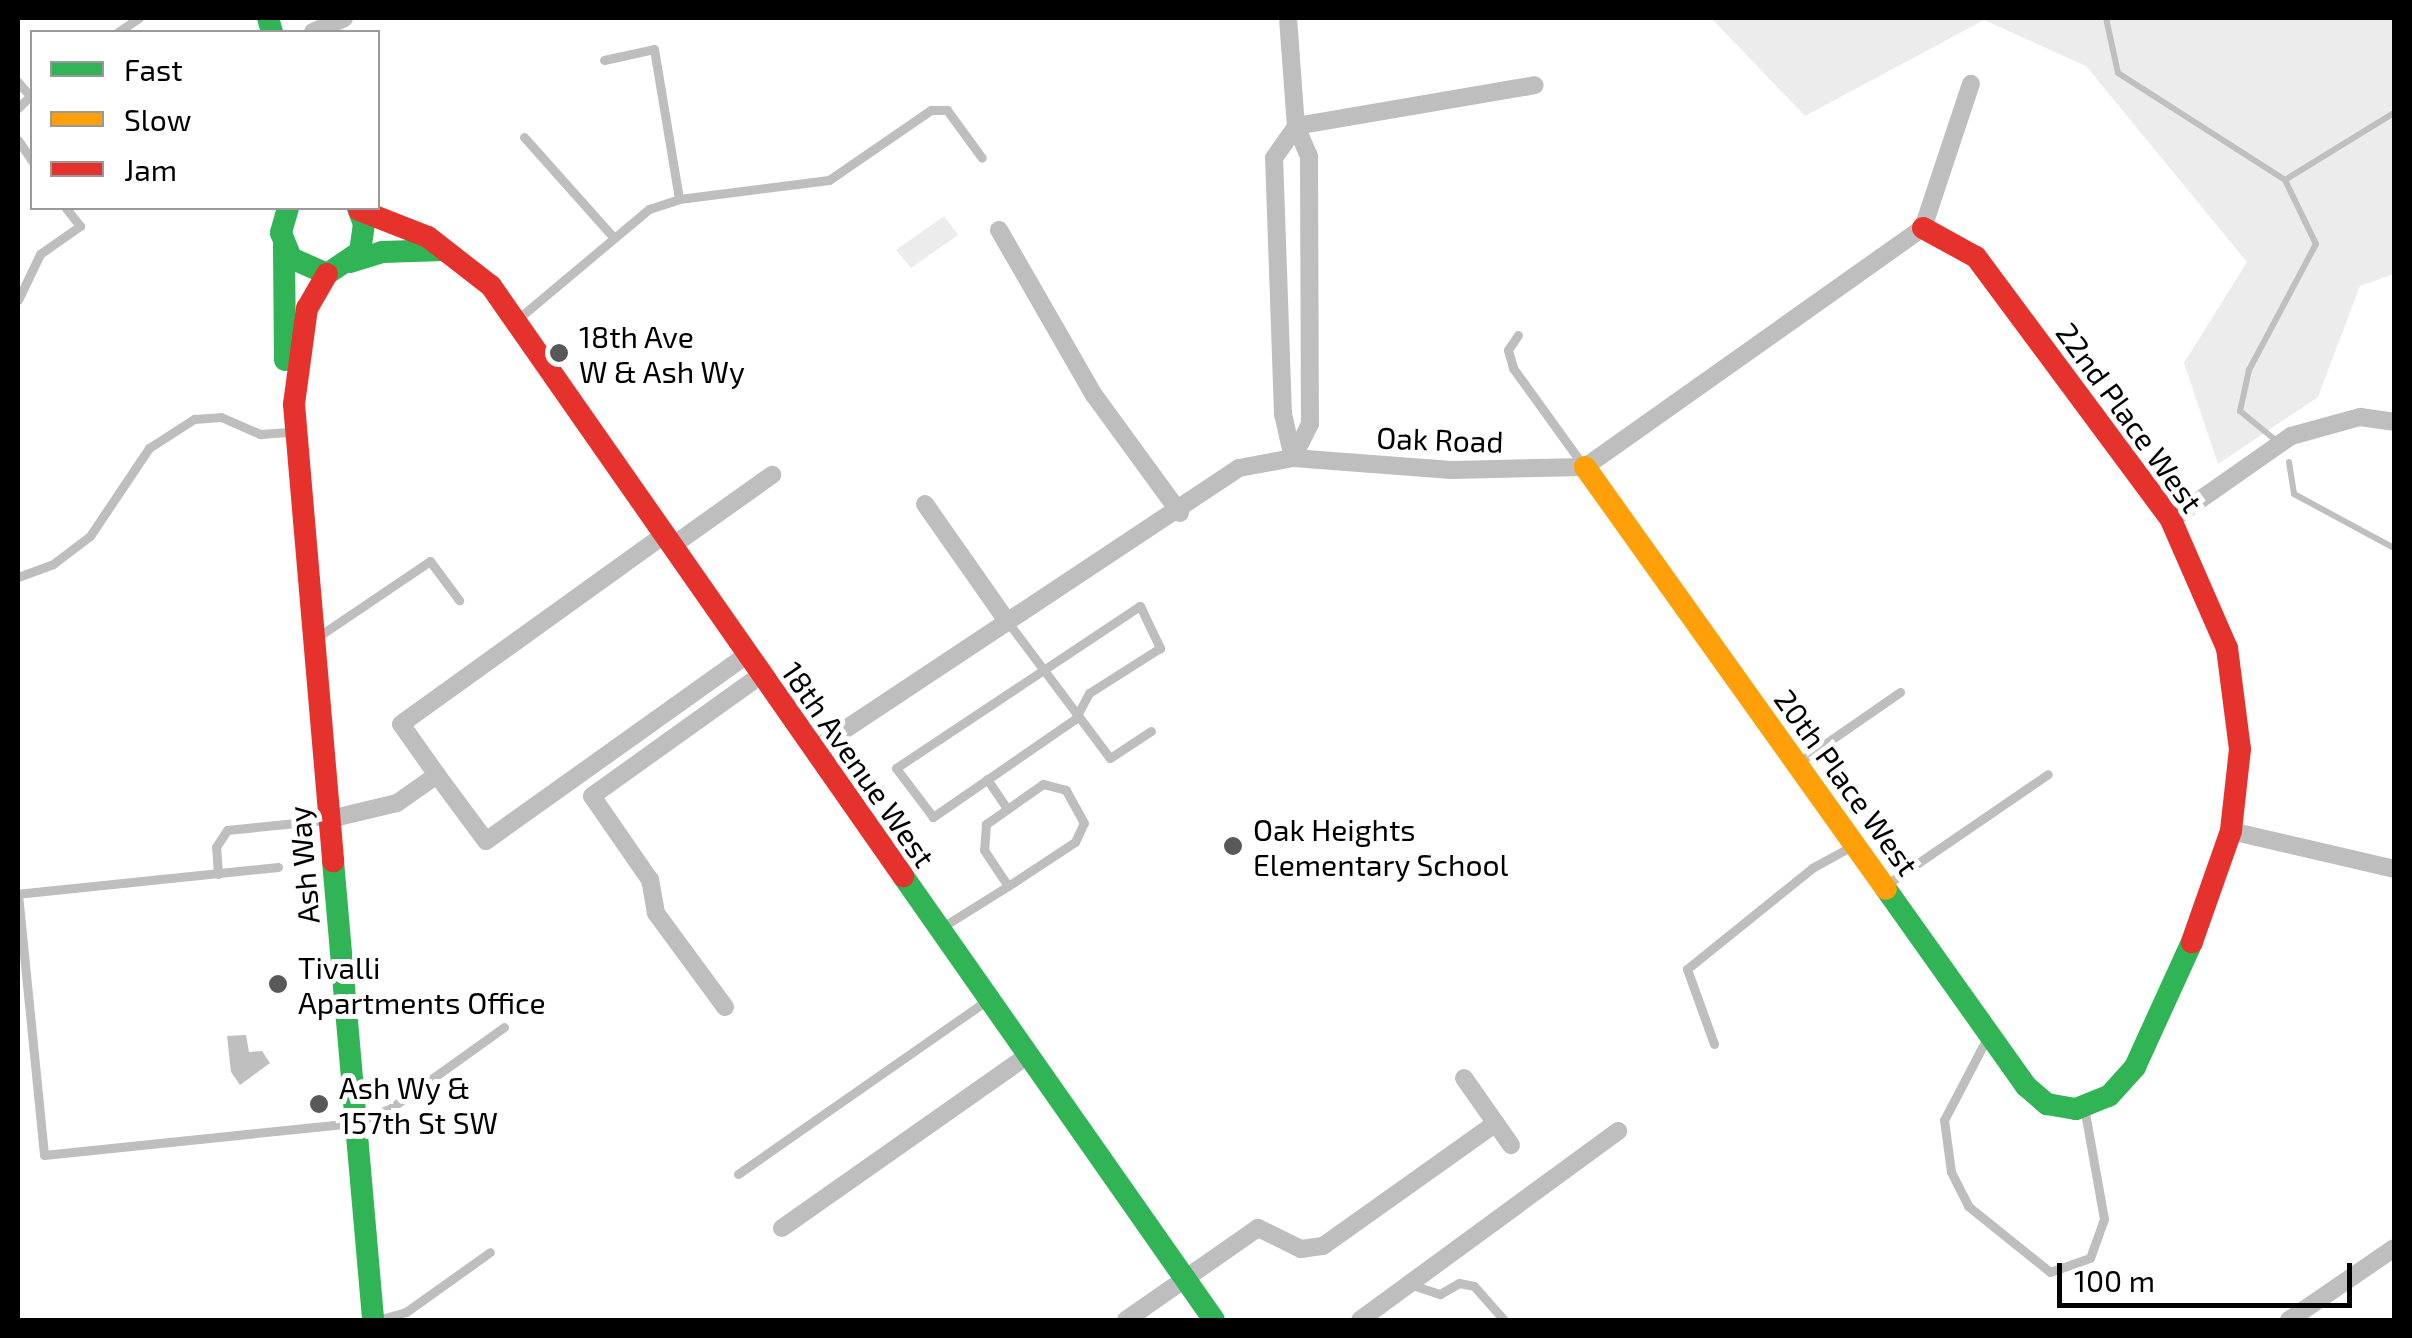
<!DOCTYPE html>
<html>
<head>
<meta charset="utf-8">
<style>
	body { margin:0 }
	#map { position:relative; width:2412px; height:1338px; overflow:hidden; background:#fff; font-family:"Exo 2",sans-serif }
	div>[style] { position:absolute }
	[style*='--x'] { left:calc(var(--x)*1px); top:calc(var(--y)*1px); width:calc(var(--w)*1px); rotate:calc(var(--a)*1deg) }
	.green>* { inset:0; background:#ececec }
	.water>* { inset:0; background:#bfbfbf }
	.stream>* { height:6px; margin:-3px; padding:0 3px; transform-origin:3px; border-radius:3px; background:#bfbfbf }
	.lane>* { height:9px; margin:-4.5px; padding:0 4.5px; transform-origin:4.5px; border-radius:4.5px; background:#bebebe }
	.street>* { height:18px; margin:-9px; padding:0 9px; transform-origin:9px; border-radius:9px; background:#bebebe }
	.fast>* { height:22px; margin:-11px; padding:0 11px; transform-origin:11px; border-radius:11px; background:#30b455 }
	.slow>* { height:22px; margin:-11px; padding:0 11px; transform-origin:11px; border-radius:11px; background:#ff9f0a }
	.jam>* { height:22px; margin:-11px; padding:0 11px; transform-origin:11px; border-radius:11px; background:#e5322d }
	.dots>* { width:28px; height:28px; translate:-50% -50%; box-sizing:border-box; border:5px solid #fff; border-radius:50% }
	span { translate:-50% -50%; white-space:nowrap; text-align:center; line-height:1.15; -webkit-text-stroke:10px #fff; paint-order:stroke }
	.poi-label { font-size:30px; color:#000 }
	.left { translate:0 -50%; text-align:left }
	.street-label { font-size:30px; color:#000 }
	.frame { position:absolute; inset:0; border:20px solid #000; pointer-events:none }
	.legend { position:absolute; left:30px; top:30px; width:350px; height:180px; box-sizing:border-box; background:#fff; border:2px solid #999; margin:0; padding:12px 18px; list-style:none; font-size:30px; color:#000 }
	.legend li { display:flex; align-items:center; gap:20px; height:50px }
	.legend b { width:50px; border:2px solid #999 }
	.scale { position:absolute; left:2057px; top:1263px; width:295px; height:45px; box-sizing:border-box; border:5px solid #000; border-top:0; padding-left:12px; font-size:30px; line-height:35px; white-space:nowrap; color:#000; -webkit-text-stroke:8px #fff; paint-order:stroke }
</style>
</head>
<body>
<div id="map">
	<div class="green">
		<div style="clip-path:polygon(1711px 18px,2394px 18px,2394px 274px,2360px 286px,2318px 397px,2218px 464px,2184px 363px,2247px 262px,2086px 66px,1984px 20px,1805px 116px)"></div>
		<div style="clip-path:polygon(944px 216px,958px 235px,911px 268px,896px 250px)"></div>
	</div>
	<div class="water">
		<div style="clip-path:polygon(246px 1035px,249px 1052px,262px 1051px,270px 1063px,240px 1085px,231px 1072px,227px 1036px)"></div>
	</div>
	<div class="stream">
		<div style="--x:2106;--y:18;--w:56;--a:77.7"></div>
		<div style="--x:2118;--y:73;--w:198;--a:32.6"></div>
		<div style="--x:2285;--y:180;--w:71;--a:64.2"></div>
		<div style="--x:2316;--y:244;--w:143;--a:118"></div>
		<div style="--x:2249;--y:370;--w:42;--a:102.4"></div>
		<div style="--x:2240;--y:411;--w:43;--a:39.3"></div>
		<div style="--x:2285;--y:180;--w:128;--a:-31.6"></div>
		<div style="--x:2289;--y:462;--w:32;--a:81"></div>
		<div style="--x:2294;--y:494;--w:114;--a:28.4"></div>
	</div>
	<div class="lane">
		<div style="--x:118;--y:32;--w:25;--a:-34"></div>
		<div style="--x:604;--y:60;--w:51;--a:-12.4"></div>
		<div style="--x:654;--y:49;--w:152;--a:80.5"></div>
		<div style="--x:18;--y:82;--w:18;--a:49"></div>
		<div style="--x:18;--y:108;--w:20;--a:-45"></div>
		<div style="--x:524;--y:137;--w:135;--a:48.3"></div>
		<div style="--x:18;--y:140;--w:25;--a:56"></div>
		<div style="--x:18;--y:300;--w:51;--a:-64.4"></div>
		<div style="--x:40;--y:254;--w:49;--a:-35"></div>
		<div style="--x:80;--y:226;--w:23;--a:-128"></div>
		<div style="--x:519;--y:318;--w:170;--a:-40"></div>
		<div style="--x:649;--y:209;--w:32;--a:-18"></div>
		<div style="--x:679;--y:199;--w:151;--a:-7.2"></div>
		<div style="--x:829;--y:180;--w:124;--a:-34.5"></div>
		<div style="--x:931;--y:110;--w:16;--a:0"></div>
		<div style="--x:947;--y:110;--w:59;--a:53.9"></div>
		<div style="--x:1518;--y:335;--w:18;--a:124"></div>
		<div style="--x:1508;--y:350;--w:19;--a:74"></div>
		<div style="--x:1513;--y:368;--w:120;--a:54.2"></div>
		<div style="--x:18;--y:577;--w:37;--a:-20"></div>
		<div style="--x:53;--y:564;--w:46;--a:-37.1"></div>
		<div style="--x:90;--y:536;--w:106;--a:-56.2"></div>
		<div style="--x:149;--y:448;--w:54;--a:-32.8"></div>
		<div style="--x:194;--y:419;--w:27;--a:-4"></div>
		<div style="--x:221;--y:417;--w:43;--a:23.6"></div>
		<div style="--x:260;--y:434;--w:32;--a:-4"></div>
		<div style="--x:1140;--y:606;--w:47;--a:64.5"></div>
		<div style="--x:1160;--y:648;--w:84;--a:147.6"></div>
		<div style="--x:1089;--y:693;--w:30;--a:118"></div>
		<div style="--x:1075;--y:719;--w:173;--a:145.4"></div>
		<div style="--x:933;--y:817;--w:61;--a:-127.1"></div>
		<div style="--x:896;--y:768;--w:293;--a:-33.6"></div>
		<div style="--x:1007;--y:621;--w:171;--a:53.1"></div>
		<div style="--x:1110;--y:758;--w:49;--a:-33.4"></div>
		<div style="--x:319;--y:636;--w:134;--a:-34"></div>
		<div style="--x:430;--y:561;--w:49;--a:53.4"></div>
		<div style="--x:1799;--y:762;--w:123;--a:-34.7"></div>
		<div style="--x:987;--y:779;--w:36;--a:56"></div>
		<div style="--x:278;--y:867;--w:261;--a:174.1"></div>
		<div style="--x:18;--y:894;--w:262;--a:84.3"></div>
		<div style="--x:44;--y:1155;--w:314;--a:-5.9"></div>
		<div style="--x:356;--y:1123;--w:38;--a:-23"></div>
		<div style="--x:391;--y:1108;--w:139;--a:-35.6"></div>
		<div style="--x:218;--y:874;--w:27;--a:-94"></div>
		<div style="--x:216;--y:847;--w:20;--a:-57"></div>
		<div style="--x:227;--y:830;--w:99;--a:-5.8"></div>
		<div style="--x:1886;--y:885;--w:196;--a:-34.4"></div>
		<div style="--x:944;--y:926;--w:75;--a:-32"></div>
		<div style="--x:1008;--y:886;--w:80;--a:-33.3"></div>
		<div style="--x:1075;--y:842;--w:21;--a:-65"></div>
		<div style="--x:1084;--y:823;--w:38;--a:-119"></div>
		<div style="--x:1066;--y:790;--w:24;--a:-165"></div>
		<div style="--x:1043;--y:784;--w:70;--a:144.9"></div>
		<div style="--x:986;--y:824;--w:26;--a:94"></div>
		<div style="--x:984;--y:850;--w:43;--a:56.3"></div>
		<div style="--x:1988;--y:1036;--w:95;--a:117.6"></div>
		<div style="--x:1944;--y:1120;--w:52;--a:82.3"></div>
		<div style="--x:1951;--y:1172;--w:38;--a:63"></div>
		<div style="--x:1968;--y:1206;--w:105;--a:38.8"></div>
		<div style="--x:2050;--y:1272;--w:42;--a:-19.3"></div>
		<div style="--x:2090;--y:1258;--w:41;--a:-70.3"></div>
		<div style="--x:2104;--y:1219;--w:114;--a:-100.1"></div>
		<div style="--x:1714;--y:1044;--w:80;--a:-109.8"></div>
		<div style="--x:1687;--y:969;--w:161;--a:-38.9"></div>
		<div style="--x:1812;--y:868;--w:46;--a:-28.8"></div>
		<div style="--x:738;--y:1174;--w:302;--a:-34.9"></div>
		<div style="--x:1409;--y:1284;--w:33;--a:18"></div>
		<div style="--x:1440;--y:1294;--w:22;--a:-30"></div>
		<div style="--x:1459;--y:1283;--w:15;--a:11"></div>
		<div style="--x:1474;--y:1286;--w:45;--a:48.6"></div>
		<div style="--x:378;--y:1320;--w:29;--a:-16"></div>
		<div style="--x:406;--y:1312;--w:103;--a:-35.5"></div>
	</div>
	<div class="street">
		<div style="--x:1288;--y:18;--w:108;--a:85.8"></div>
		<div style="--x:1296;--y:126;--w:33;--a:67"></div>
		<div style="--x:1309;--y:156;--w:268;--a:89.8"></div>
		<div style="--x:1310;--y:424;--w:38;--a:117"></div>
		<div style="--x:313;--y:32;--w:34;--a:-24"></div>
		<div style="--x:1296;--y:126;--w:242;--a:-9.7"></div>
		<div style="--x:999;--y:230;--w:190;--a:60.1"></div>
		<div style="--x:1094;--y:395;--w:146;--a:53.9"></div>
		<div style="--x:1293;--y:458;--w:45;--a:-102.8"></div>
		<div style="--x:1283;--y:414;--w:256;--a:-92"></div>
		<div style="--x:1274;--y:158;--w:39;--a:-55"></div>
		<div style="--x:925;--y:504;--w:143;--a:55"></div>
		<div style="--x:2171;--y:520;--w:146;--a:-35"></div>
		<div style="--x:2291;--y:436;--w:72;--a:-15.4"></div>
		<div style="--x:2360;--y:417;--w:34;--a:8"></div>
		<div style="--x:672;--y:546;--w:123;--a:-35.4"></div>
		<div style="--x:814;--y:750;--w:510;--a:-33.57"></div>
		<div style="--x:1239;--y:468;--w:55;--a:-10.5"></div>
		<div style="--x:1293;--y:458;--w:159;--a:4.3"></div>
		<div style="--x:1452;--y:470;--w:133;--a:-1.3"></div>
		<div style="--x:1585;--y:467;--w:414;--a:-35.3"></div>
		<div style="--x:1923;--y:228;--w:152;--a:-71.6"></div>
		<div style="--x:437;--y:775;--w:62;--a:-125.2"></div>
		<div style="--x:401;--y:724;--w:324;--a:-35.7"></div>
		<div style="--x:330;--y:819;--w:69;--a:-13.4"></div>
		<div style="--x:397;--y:803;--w:49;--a:-35"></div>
		<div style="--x:437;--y:775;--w:82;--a:53.4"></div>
		<div style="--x:486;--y:841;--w:320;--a:-35.5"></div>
		<div style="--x:2231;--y:831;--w:167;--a:13.1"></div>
		<div style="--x:725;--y:1007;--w:117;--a:-126.3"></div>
		<div style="--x:656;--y:913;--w:34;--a:-100"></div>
		<div style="--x:650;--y:880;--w:102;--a:-124.6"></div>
		<div style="--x:592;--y:796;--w:208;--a:-35.6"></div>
		<div style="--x:1464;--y:1078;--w:82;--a:55"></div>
		<div style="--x:782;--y:1228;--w:297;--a:-35.1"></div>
		<div style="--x:1126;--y:1320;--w:161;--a:-34.9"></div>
		<div style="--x:1258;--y:1228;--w:48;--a:26"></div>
		<div style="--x:1301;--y:1249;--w:22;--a:-8"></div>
		<div style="--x:1323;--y:1246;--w:212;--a:-35.4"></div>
		<div style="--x:1360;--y:1320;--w:320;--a:-36.2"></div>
		<div style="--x:2289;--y:1320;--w:127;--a:-34.4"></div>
	</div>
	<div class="fast">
		<div style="--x:268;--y:18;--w:15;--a:74"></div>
		<div style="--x:288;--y:208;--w:26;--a:106"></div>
		<div style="--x:281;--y:233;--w:27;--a:68"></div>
		<div style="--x:291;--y:258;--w:39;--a:24"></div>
		<div style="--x:327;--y:274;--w:40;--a:-34"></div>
		<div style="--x:360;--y:252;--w:28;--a:-82"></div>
		<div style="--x:364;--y:224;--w:17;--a:-111"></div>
		<div style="--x:284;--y:246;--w:114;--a:89.5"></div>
		<div style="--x:350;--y:262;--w:34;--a:-17"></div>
		<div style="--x:382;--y:252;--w:62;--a:-1.8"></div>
		<div style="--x:333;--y:861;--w:461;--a:85"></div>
		<div style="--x:903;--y:876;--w:542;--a:54.99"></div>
		<div style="--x:1886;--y:889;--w:242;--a:54.6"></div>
		<div style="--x:2026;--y:1086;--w:28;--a:41"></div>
		<div style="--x:2047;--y:1104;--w:29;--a:10"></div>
		<div style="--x:2076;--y:1109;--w:35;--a:-22"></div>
		<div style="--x:2109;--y:1096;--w:39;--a:-48"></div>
		<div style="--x:2135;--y:1067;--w:137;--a:-65.5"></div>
	</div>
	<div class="slow">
		<div style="--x:1585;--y:467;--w:518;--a:54.5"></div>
	</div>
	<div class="jam">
		<div style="--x:359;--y:210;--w:74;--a:21.4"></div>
		<div style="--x:428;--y:237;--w:80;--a:37.9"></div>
		<div style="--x:491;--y:286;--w:720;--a:55.07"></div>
		<div style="--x:1923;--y:228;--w:60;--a:28.7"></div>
		<div style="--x:1976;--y:257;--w:327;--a:53.4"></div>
		<div style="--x:2171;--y:520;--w:140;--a:66.4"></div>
		<div style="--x:2227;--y:648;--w:102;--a:82.7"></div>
		<div style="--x:2240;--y:749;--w:82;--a:96.3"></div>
		<div style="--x:2231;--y:831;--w:118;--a:109.4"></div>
		<div style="--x:327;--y:274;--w:39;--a:120"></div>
		<div style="--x:307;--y:308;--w:97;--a:97.7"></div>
		<div style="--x:294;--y:404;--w:459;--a:85.1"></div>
	</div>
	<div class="dots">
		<div style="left:559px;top:353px;background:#595959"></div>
		<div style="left:1233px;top:846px;background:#595959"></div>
		<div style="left:278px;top:984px;background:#595959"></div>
		<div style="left:319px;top:1104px;background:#595959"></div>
	</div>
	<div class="poi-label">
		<span class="left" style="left:579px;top:353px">18th Ave<br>W &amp; Ash Wy</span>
		<span class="left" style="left:1253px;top:846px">Oak Heights<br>Elementary School</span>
		<span class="left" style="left:298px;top:984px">Tivalli<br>Apartments Office</span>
		<span class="left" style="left:339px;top:1104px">Ash Wy &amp;<br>157th St SW</span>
	</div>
	<div class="street-label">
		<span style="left:2130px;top:417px;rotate:54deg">22nd Place West</span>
		<span style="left:1440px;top:439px;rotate:2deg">Oak Road</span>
		<span style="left:859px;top:764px;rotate:55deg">18th Avenue West</span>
		<span style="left:1847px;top:782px;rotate:54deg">20th Place West</span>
		<span style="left:303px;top:865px;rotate:-95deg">Ash Way</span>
	</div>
	<div class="frame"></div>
	<ul class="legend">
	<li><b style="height:12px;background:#30b455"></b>Fast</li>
	<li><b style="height:12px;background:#ff9f0a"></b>Slow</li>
	<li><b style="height:12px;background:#e5322d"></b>Jam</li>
	</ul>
	<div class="scale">100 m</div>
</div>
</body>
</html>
